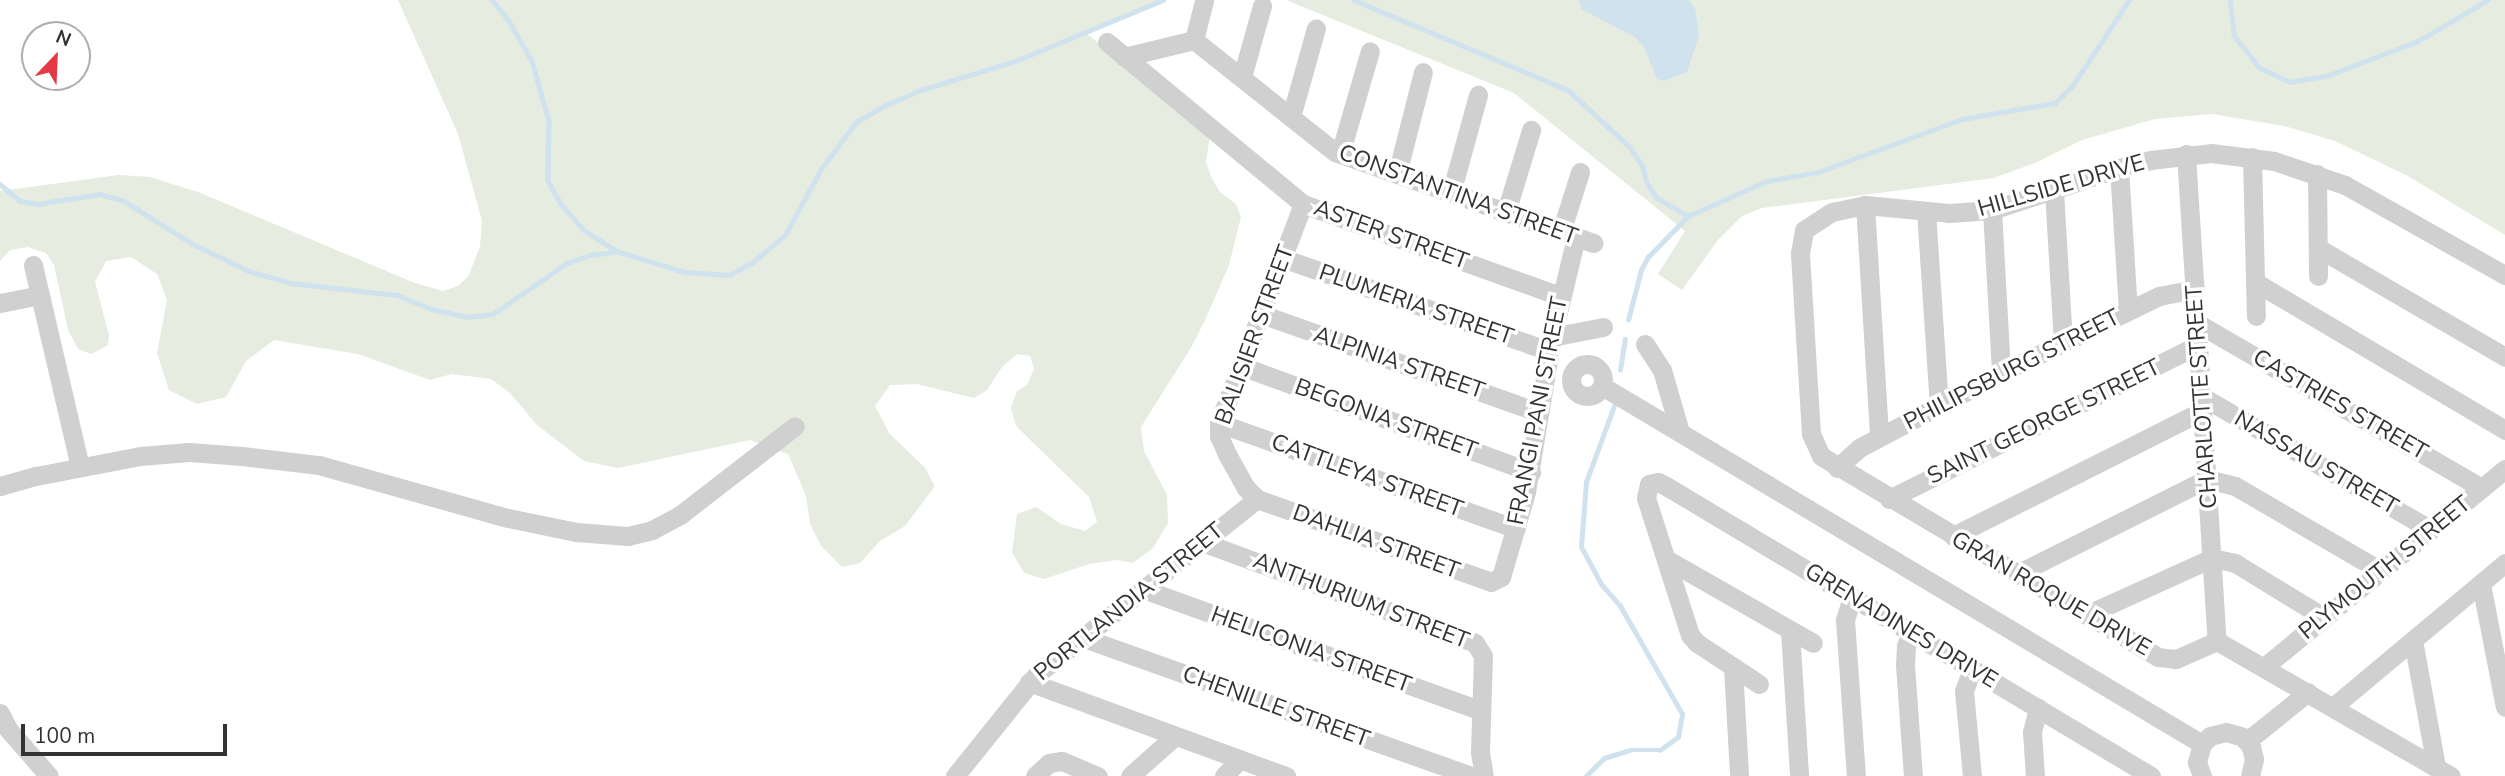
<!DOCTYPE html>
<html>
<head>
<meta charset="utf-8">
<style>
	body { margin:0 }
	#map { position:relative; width:2505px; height:776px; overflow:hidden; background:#fff; font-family:"Nunito Sans",sans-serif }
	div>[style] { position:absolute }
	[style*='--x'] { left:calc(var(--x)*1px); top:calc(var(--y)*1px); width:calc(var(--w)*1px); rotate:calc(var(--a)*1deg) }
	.green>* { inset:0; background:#e6ecdf }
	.water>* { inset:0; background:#cfe2ee }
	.stream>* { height:4.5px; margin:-2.25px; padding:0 2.25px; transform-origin:2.25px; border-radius:2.25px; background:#cfe2ee }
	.minor>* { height:19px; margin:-9.5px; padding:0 9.5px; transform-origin:9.5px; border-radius:9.5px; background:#d0d0d0 }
	.minor>.ring { margin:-9.5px; padding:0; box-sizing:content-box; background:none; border:19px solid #d0d0d0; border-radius:50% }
	span { translate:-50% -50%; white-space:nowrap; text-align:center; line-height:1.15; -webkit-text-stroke:7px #fff; paint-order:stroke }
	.street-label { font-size:23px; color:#333 }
	.north { position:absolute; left:21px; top:21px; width:70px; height:70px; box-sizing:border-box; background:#fff; border:2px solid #adadad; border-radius:50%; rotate:23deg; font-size:19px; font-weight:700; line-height:28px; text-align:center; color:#333 }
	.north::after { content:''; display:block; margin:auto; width:24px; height:32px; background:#e63946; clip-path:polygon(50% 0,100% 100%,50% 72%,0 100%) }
	.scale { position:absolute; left:21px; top:724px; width:206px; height:32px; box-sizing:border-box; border:4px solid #333; border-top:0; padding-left:9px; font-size:21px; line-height:24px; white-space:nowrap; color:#333; -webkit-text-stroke:5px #fff; paint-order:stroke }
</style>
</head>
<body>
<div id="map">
	<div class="green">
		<div style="clip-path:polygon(398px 0,1163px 0,1086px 33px,1210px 136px,1206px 162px,1212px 179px,1220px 192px,1236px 204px,1241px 217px,1229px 265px,1206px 318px,1192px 346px,1141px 427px,1144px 451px,1167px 495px,1168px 523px,1153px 548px,1133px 563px,1117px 560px,1089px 564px,1044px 579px,1024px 573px,1012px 552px,1017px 514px,1036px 507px,1061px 524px,1085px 531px,1097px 522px,1089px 497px,1016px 426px,1011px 408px,1017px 391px,1027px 385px,1034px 369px,1030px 356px,1017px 354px,1002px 367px,987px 390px,974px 398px,917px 384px,890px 385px,875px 406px,889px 433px,925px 468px,935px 486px,905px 526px,880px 541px,860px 563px,842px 567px,821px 546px,810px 524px,806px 496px,788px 454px,750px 440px,618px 468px,584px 461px,537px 425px,510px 393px,491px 379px,452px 374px,430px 380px,358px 354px,274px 340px,246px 361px,226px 397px,197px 404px,169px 390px,157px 353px,167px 300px,157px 274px,131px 257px,106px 261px,95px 282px,109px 335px,108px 345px,91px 354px,78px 349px,68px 330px,54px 265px,46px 253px,28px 247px,10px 250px,0 261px,0 191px,119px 175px,150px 177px,198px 192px,415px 283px,443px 291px,458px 286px,469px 275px,480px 246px,482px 221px,458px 134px)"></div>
		<div style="clip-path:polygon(1286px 0,2505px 0,2505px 235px,2408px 176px,2335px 141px,2284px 126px,2212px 114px,2155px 119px,2082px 140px,2035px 163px,1994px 178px,1762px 208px,1742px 216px,1718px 240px,1682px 290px,1658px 274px,1685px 231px,1514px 93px)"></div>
	</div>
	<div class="water">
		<div style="clip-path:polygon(1579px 0,1689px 0,1695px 9px,1699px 35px,1687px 72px,1664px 81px,1657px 79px,1644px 47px,1635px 37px,1581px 9px)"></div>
	</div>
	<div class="stream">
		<div style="--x:492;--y:0;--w:25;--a:50"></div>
		<div style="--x:508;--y:19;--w:48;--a:60.3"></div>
		<div style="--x:532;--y:61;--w:62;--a:74.2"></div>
		<div style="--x:549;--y:121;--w:60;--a:91"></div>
		<div style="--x:548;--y:181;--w:28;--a:60"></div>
		<div style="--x:562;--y:205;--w:33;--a:49"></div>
		<div style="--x:584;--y:230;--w:38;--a:33"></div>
		<div style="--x:616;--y:251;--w:72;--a:16.9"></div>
		<div style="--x:685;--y:272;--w:44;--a:3.9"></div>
		<div style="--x:729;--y:275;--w:26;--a:-28"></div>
		<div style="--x:752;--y:263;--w:43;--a:-40.3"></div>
		<div style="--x:785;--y:235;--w:75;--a:-61.4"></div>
		<div style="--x:821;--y:169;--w:59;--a:-53.3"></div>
		<div style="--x:856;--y:122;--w:30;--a:-30"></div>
		<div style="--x:882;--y:107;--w:43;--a:-23.6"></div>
		<div style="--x:921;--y:90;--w:102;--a:-17.2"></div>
		<div style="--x:1018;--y:60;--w:157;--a:-22.5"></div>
		<div style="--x:1354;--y:0;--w:232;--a:22.8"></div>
		<div style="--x:1568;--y:90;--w:84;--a:42.6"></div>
		<div style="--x:1630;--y:147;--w:24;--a:57"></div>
		<div style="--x:1643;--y:167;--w:16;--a:76"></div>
		<div style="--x:1647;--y:183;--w:18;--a:56"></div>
		<div style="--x:1657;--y:198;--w:36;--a:30"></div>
		<div style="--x:2230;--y:0;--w:35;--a:83"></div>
		<div style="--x:2234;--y:35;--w:41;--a:52"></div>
		<div style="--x:2259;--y:67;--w:34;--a:26"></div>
		<div style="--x:2290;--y:82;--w:40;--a:-10"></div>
		<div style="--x:2329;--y:75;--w:95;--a:-20.9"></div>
		<div style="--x:2418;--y:41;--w:81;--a:-30.4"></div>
		<div style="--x:0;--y:184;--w:26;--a:40"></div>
		<div style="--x:20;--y:201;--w:17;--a:10"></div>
		<div style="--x:37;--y:204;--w:64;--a:-9"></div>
		<div style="--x:100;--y:194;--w:25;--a:16"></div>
		<div style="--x:124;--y:201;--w:79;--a:32.1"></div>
		<div style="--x:191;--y:243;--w:64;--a:25.8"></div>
		<div style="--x:249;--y:271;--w:44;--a:15.9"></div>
		<div style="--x:291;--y:283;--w:107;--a:6.5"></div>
		<div style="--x:397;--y:295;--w:37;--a:22"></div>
		<div style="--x:431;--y:309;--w:38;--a:12"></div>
		<div style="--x:468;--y:317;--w:25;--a:-7"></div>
		<div style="--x:493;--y:314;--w:90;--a:-34.6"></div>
		<div style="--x:567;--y:263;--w:24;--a:-19"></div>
		<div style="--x:590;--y:255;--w:25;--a:-7"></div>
		<div style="--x:1628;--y:320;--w:52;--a:-75.4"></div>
		<div style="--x:1641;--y:270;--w:15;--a:-62"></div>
		<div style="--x:1648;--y:257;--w:57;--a:-45.7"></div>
		<div style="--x:1688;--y:216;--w:86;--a:-23.9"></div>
		<div style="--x:1767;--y:181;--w:52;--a:-10"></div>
		<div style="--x:1818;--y:172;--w:153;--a:-20.2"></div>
		<div style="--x:1962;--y:119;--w:94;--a:-9.8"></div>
		<div style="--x:2055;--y:103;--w:25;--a:-45"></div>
		<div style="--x:2073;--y:85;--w:102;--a:-56.6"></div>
		<div style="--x:1620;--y:370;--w:31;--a:-81"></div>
		<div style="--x:1586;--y:776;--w:25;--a:-45"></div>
		<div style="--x:1604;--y:758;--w:27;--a:-17"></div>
		<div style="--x:1630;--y:750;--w:30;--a:0"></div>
		<div style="--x:1660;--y:750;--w:22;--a:-36"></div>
		<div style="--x:1678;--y:737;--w:23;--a:-80"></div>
		<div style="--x:1682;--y:714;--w:125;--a:-119.9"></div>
		<div style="--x:1620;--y:606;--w:29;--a:-131"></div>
		<div style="--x:1601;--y:584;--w:42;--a:-118.4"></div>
		<div style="--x:1581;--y:547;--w:65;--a:-85.6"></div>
		<div style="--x:1586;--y:482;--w:81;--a:-69.8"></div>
	</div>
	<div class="minor">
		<div style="--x:1194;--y:40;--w:180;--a:38.5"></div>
		<div style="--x:1335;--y:152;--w:274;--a:19.4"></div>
		<div style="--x:1194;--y:40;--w:40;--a:-75.6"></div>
		<div style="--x:1107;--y:42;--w:254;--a:39.6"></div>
		<div style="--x:1303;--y:204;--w:273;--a:19.7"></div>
		<div style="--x:1124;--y:57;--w:72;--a:-13.7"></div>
		<div style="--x:1242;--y:77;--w:74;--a:-74.3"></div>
		<div style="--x:1291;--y:117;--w:92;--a:-74.3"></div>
		<div style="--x:1340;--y:154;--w:107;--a:-73.8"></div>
		<div style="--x:2186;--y:154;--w:488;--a:86.4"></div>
		<div style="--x:2252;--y:157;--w:159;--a:88.6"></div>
		<div style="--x:2119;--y:168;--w:143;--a:86.4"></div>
		<div style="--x:1397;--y:174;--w:105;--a:-75.7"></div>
		<div style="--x:2317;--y:174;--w:102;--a:89.4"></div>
		<div style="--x:2054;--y:191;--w:151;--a:86.6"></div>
		<div style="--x:1451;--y:193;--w:102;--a:-74.6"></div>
		<div style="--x:1303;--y:204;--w:235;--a:111"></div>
		<div style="--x:1219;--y:423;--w:13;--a:90"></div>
		<div style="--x:1219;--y:436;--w:20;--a:66"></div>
		<div style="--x:1227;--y:454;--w:39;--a:61"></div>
		<div style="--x:1246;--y:488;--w:16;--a:45"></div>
		<div style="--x:1257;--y:499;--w:248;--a:19.5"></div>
		<div style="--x:1491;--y:582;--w:11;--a:-27"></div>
		<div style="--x:1501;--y:577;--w:89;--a:-73.6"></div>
		<div style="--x:1526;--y:492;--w:157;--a:-80.5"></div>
		<div style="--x:1552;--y:337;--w:103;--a:-76.5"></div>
		<div style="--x:1865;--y:205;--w:232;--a:86.5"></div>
		<div style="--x:1992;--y:210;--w:163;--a:86.8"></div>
		<div style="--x:1926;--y:211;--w:194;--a:86.2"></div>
		<div style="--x:1506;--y:212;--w:86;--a:-73"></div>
		<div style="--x:1561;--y:232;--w:63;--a:-72.4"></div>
		<div style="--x:2318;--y:248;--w:216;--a:30.2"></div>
		<div style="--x:1282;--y:258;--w:283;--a:19.2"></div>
		<div style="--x:33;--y:265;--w:207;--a:76.9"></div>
		<div style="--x:2255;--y:282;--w:291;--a:30.6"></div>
		<div style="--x:0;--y:303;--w:41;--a:-11.3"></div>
		<div style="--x:1261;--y:314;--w:294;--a:19.5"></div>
		<div style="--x:2197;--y:323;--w:329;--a:30.1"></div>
		<div style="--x:1552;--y:337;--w:52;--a:-11.1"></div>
		<div style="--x:1645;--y:344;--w:31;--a:57"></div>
		<div style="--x:1662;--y:370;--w:65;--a:73.8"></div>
		<div class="ring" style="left:1571px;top:364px;width:13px;height:13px"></div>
		<div style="--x:1241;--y:366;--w:309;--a:20.1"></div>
		<div style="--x:1602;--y:386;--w:699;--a:30.82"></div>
		<div style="--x:2201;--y:396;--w:266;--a:30.2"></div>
		<div style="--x:1219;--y:423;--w:315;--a:19.6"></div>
		<div style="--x:1837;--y:468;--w:30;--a:-42"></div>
		<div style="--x:1859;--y:448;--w:161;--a:-27.8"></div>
		<div style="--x:2001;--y:373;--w:176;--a:-26"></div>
		<div style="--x:2159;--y:296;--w:37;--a:-11"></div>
		<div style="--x:0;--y:486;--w:37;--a:-16"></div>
		<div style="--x:36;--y:476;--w:106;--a:-10.9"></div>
		<div style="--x:140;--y:456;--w:49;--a:-4.7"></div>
		<div style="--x:189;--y:452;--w:53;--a:4.3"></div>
		<div style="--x:242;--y:456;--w:78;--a:6.7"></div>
		<div style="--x:319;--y:465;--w:196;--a:15.7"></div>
		<div style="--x:508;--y:518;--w:69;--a:11.6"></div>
		<div style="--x:576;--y:532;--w:52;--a:4.4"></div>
		<div style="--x:628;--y:536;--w:25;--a:-14"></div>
		<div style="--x:652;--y:530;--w:32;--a:-28"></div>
		<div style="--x:680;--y:515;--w:145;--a:-37.7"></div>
		<div style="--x:1889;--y:499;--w:345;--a:-26.5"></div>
		<div style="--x:1953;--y:536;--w:279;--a:-26.7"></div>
		<div style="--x:1202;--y:542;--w:291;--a:20.3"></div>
		<div style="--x:1475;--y:643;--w:15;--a:58"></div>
		<div style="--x:1483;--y:656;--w:96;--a:91.8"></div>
		<div style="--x:1480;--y:752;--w:24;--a:81"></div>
		<div style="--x:1666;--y:559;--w:169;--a:29.7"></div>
		<div style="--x:2017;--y:574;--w:212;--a:-26.6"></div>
		<div style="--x:2207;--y:479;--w:29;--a:14"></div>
		<div style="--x:2235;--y:486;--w:169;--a:30.2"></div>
		<div style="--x:2481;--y:584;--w:125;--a:79"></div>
		<div style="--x:1143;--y:589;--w:358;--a:19.8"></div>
		<div style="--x:1852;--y:597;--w:24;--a:107"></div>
		<div style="--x:1845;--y:620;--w:156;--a:86"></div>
		<div style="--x:2086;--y:615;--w:138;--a:-24.3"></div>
		<div style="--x:2212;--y:558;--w:24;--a:12"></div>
		<div style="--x:2235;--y:563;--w:105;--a:31.4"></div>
		<div style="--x:1790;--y:631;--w:145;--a:86.4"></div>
		<div style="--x:1911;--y:632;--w:15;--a:110"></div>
		<div style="--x:1906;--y:646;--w:19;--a:93"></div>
		<div style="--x:1905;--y:665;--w:111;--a:85.9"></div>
		<div style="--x:1081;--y:637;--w:414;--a:19.6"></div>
		<div style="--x:2413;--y:640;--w:129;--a:79.7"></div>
		<div style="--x:2217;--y:641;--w:45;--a:156.3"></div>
		<div style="--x:2176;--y:659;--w:18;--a:-174"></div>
		<div style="--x:2158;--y:657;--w:392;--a:-149.2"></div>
		<div style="--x:1821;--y:456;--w:24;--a:-114"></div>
		<div style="--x:1811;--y:434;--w:181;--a:-93.5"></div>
		<div style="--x:1800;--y:253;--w:23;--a:-80"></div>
		<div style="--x:1804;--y:230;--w:33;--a:-33"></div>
		<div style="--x:1832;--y:212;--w:34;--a:-12"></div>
		<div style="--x:1865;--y:205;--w:84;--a:5.4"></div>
		<div style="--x:1949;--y:213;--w:43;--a:-4"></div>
		<div style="--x:1992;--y:210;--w:134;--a:-18.3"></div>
		<div style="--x:2119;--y:168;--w:32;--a:-14"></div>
		<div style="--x:2150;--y:160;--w:61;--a:-6.5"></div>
		<div style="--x:2211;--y:153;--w:64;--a:7.2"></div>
		<div style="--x:2274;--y:161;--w:75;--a:18.7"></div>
		<div style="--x:2345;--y:185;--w:184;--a:29.4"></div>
		<div style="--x:2217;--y:641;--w:270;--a:30"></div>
		<div style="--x:1733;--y:667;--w:109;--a:86.8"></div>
		<div style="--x:2264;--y:667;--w:312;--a:-39.4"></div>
		<div style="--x:1029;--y:682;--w:274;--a:20.1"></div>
		<div style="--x:1759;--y:684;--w:74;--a:-146.5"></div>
		<div style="--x:1697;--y:643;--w:11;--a:-131"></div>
		<div style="--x:1690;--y:635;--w:144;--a:-107.8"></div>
		<div style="--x:1646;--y:498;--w:14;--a:-78"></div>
		<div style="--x:1649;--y:484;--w:9;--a:-13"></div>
		<div style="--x:1658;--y:482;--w:9;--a:27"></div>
		<div style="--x:1666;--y:486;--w:565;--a:30.88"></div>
		<div style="--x:2334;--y:706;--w:223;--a:-39.9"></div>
		<div style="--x:0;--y:713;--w:18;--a:63"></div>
		<div style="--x:8;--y:729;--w:62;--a:48.9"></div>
		<div style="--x:2247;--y:741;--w:78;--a:-38.8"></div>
		<div style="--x:955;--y:776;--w:131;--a:-51.2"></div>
		<div style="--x:1037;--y:674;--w:281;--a:-38.5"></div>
		<div style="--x:1035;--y:776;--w:19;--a:-43"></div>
		<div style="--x:1049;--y:763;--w:13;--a:-9"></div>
		<div style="--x:1062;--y:761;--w:39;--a:23"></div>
		<div style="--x:1130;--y:776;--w:60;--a:-41.6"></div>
		<div style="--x:1224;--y:776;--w:23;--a:-47"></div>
		<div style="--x:1972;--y:776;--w:85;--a:-95.4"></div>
		<div style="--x:1964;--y:691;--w:23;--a:-70"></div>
		<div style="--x:2035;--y:776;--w:44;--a:-93.9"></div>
		<div style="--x:2032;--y:732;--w:25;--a:-76"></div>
		<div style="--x:2202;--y:776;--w:15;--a:-110"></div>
		<div style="--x:2197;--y:762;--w:19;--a:-74"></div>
		<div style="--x:2202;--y:744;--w:11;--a:-45"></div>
		<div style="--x:2210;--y:736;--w:16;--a:-14"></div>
		<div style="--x:2226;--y:732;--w:18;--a:16"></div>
		<div style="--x:2243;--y:737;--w:13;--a:51"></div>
		<div style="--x:2251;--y:747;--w:12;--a:76"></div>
		<div style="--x:2254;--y:759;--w:17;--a:103"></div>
	</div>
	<div class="street-label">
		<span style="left:2061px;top:186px;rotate:-16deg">HILLSIDE DRIVE</span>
		<span style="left:1458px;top:195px;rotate:20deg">CONSTANTINA STREET</span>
		<span style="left:1391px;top:235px;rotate:20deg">ASTER STREET</span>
		<span style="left:1416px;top:305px;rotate:19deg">PLUMERIA STREET</span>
		<span style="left:1255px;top:335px;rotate:-70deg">BALISIER STREET</span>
		<span style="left:1399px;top:363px;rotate:19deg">ALPINIA STREET</span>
		<span style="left:2012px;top:370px;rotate:-27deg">PHILIPSBURG STREET</span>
		<span style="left:2202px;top:397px;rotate:-94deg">CHARLOTTE STREET</span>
		<span style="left:2340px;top:405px;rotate:30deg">CASTRIES STREET</span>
		<span style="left:1538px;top:411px;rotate:-79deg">FRANGI PANI STREET</span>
		<span style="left:1386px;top:419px;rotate:20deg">BEGONIA STREET</span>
		<span style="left:2044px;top:422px;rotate:-26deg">SAINT GEORGE STREET</span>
		<span style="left:2316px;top:463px;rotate:30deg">NASSAU STREET</span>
		<span style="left:1367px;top:476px;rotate:20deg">CATTLEYA STREET</span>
		<span style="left:1376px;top:542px;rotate:20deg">DAHLIA STREET</span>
		<span style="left:2385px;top:568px;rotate:-39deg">PLYMOUTH STREET</span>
		<span style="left:2051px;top:594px;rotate:30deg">GRAN ROQUE DRIVE</span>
		<span style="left:1361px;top:601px;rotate:21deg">ANTHURIUM STREET</span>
		<span style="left:1129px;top:602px;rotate:-39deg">PORTLANDIA STREET</span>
		<span style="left:1901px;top:626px;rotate:31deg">GRENADINES DRIVE</span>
		<span style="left:1311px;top:650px;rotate:20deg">HELICONIA STREET</span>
		<span style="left:1276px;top:707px;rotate:20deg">CHENILLE STREET</span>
	</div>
	<div class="north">N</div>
	<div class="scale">100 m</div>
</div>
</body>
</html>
